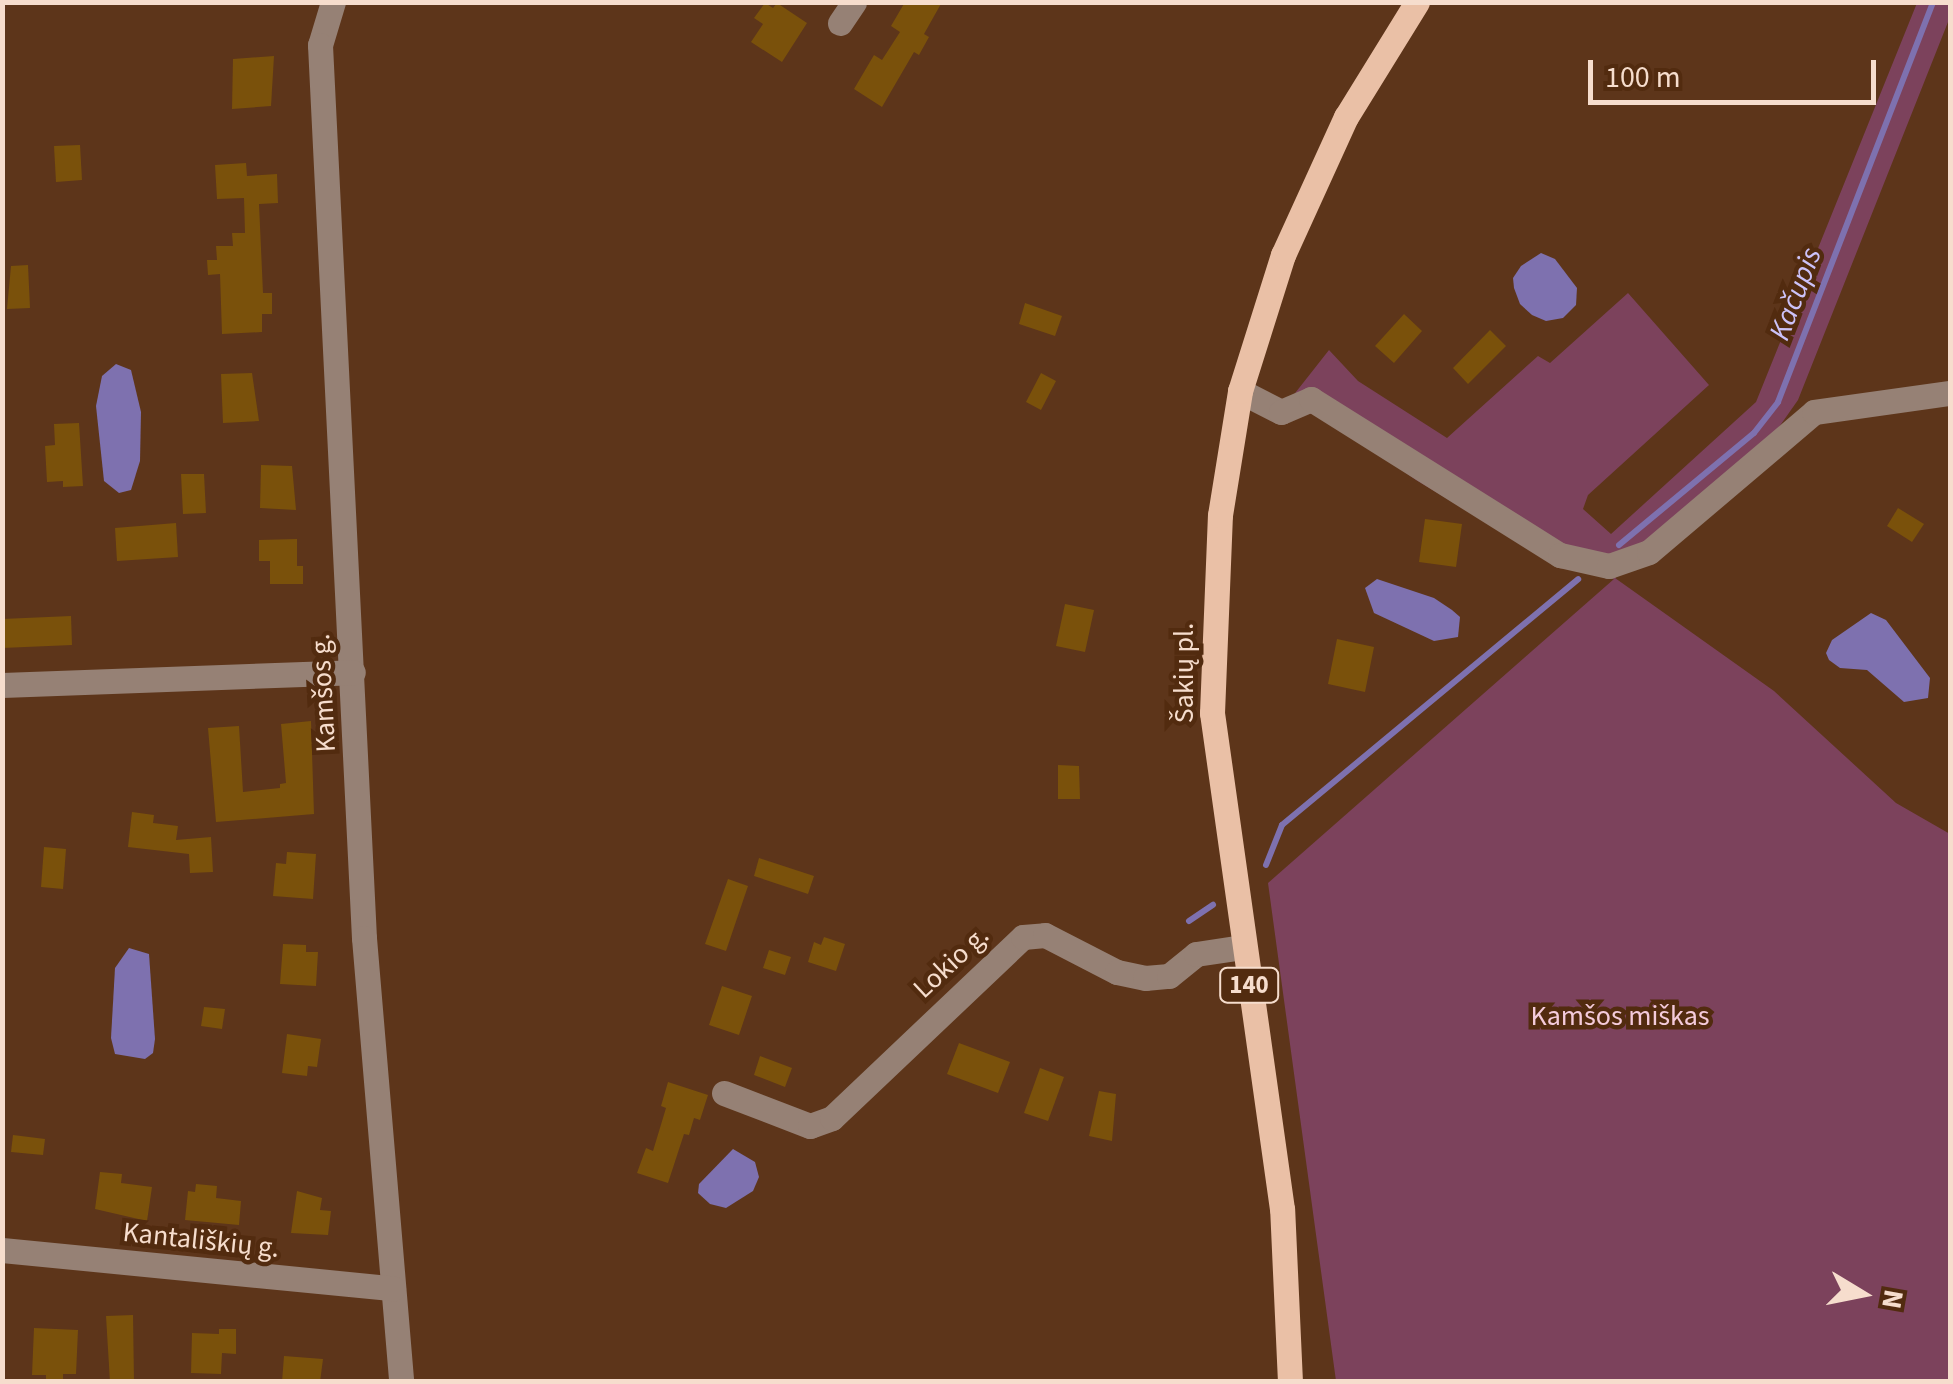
<!DOCTYPE html>
<html>
<head>
<meta charset="utf-8">
<style>
	body { margin:0 }
	#map { position:relative; width:1953px; height:1384px; overflow:hidden; background:#5d351a; font-family:"Source Sans 3",sans-serif }
	div>[style] { position:absolute }
	[style*='--x'] { left:calc(var(--x)*1px); top:calc(var(--y)*1px); width:calc(var(--w)*1px); rotate:calc(var(--a)*1deg) }
	.green>* { inset:0; background:#7c425c }
	.water>* { inset:0; background:#7e71af }
	.stream>* { height:6px; margin:-3px; padding:0 3px; transform-origin:3px; border-radius:3px; background:#7e71af }
	.building>* { inset:0; background:#7a510b }
	.minor>* { height:25px; margin:-12.5px; padding:0 12.5px; transform-origin:12.5px; border-radius:12.5px; background:#968175 }
	.major>* { height:25px; margin:-12.5px; padding:0 12.5px; transform-origin:12.5px; border-radius:12.5px; background:#eac0a6 }
	span { translate:-50% -50%; white-space:nowrap; text-align:center; line-height:1.15; -webkit-text-stroke:9px #522b0f; paint-order:stroke }
	.shield-label span { padding:2px 8px; background:#522b0f; border:2px solid; border-radius:8px; -webkit-text-stroke-width:0 }
	.shield-label { font-size:25px; color:#f6ddcd; font-weight:700 }
	.street-label { font-size:28px; color:#f6ddcd }
	.park-label { font-size:28px; color:#f4cbdb }
	.water-label { font-size:30px; color:#ccc2f8; font-style:italic }
	.frame { position:absolute; inset:0; border:5px solid #f6ddcd; pointer-events:none }
	.north { position:absolute; left:1813px; top:1244px; width:100px; height:100px; -webkit-text-stroke:8px #522b0f; paint-order:stroke; rotate:100deg; font-size:28px; font-weight:700; line-height:40px; text-align:center; color:#f6ddcd }
	.north::after { content:''; display:block; margin:auto; width:35px; height:45px; background:#f6ddcd; clip-path:polygon(50% 0,100% 100%,50% 72%,0 100%) }
	.scale { position:absolute; left:1588px; top:60px; width:288px; height:45px; box-sizing:border-box; border:5px solid #f6ddcd; border-top:0; padding-left:12px; font-size:30px; line-height:35px; white-space:nowrap; color:#f6ddcd; -webkit-text-stroke:8px #522b0f; paint-order:stroke }
</style>
</head>
<body>
<div id="map">
	<div class="green">
		<div style="clip-path:polygon(1917px 3px,1950px 3px,1950px 17px,1798px 400px,1765px 447px,1615px 578px,1774px 691px,1896px 803px,1950px 834px,1950px 1381px,1336px 1381px,1268px 883px,1614px 579px,1562px 568px,1416px 480px,1325px 415px,1281px 411px,1329px 350px,1358px 381px,1447px 438px,1538px 356px,1550px 363px,1628px 293px,1709px 385px,1588px 495px,1583px 509px,1611px 534px,1756px 402px)"></div>
	</div>
	<div class="water">
		<div style="clip-path:polygon(1541px 253px,1555px 259px,1577px 288px,1576px 305px,1563px 318px,1546px 321px,1532px 315px,1520px 304px,1514px 288px,1513px 278px,1521px 266px)"></div>
		<div style="clip-path:polygon(116px 364px,131px 370px,141px 412px,140px 461px,131px 490px,119px 493px,104px 481px,96px 406px,102px 376px)"></div>
		<div style="clip-path:polygon(1377px 579px,1434px 598px,1452px 610px,1460px 617px,1458px 637px,1434px 641px,1374px 613px,1365px 588px)"></div>
		<div style="clip-path:polygon(1871px 613px,1886px 620px,1930px 678px,1928px 698px,1904px 702px,1867px 670px,1840px 668px,1829px 660px,1826px 653px,1832px 640px)"></div>
		<div style="clip-path:polygon(129px 948px,149px 954px,155px 1039px,153px 1053px,145px 1059px,115px 1054px,111px 1038px,115px 968px)"></div>
		<div style="clip-path:polygon(733px 1149px,755px 1162px,759px 1177px,753px 1191px,726px 1208px,710px 1204px,698px 1193px,699px 1184px)"></div>
	</div>
	<div class="stream">
		<div style="--x:1619;--y:545;--w:175;--a:-39.7"></div>
		<div style="--x:1754;--y:433;--w:39;--a:-52"></div>
		<div style="--x:1778;--y:402;--w:429;--a:-68.8"></div>
		<div style="--x:1266;--y:865;--w:43;--a:-68.2"></div>
		<div style="--x:1282;--y:825;--w:385;--a:-39.7"></div>
		<div style="--x:1189;--y:921;--w:29;--a:-34"></div>
	</div>
	<div class="building">
		<div style="clip-path:polygon(905px 2px,942px 2px,924px 34px,929px 37px,919px 55px,914px 52px,882px 107px,854px 89px,874px 55px,882px 60px,900px 32px,891px 26px)"></div>
		<div style="clip-path:polygon(765px 3px,773px 8px,777px 3px,807px 23px,782px 62px,751px 42px,763px 24px,754px 18px)"></div>
		<div style="clip-path:polygon(274px 56px,271px 106px,232px 109px,233px 59px)"></div>
		<div style="clip-path:polygon(80px 145px,82px 180px,56px 182px,54px 146px)"></div>
		<div style="clip-path:polygon(246px 163px,247px 176px,277px 174px,278px 203px,259px 204px,263px 293px,272px 293px,272px 314px,262px 314px,262px 332px,222px 334px,220px 274px,208px 275px,207px 260px,217px 260px,216px 246px,233px 246px,232px 233px,245px 233px,244px 198px,217px 199px,215px 165px)"></div>
		<div style="clip-path:polygon(28px 265px,30px 308px,7px 309px,11px 266px)"></div>
		<div style="clip-path:polygon(1025px 303px,1062px 316px,1055px 336px,1019px 324px)"></div>
		<div style="clip-path:polygon(1404px 314px,1422px 331px,1394px 363px,1375px 346px)"></div>
		<div style="clip-path:polygon(1490px 330px,1506px 346px,1468px 384px,1453px 368px)"></div>
		<div style="clip-path:polygon(252px 373px,259px 421px,223px 423px,221px 374px)"></div>
		<div style="clip-path:polygon(1041px 373px,1056px 381px,1041px 410px,1026px 402px)"></div>
		<div style="clip-path:polygon(79px 423px,83px 486px,63px 487px,63px 481px,47px 482px,45px 446px,55px 445px,54px 424px)"></div>
		<div style="clip-path:polygon(261px 465px,292px 466px,296px 510px,260px 508px)"></div>
		<div style="clip-path:polygon(181px 474px,204px 474px,206px 513px,183px 514px)"></div>
		<div style="clip-path:polygon(1898px 508px,1924px 524px,1912px 542px,1887px 526px)"></div>
		<div style="clip-path:polygon(1425px 519px,1462px 524px,1456px 567px,1419px 562px)"></div>
		<div style="clip-path:polygon(176px 523px,178px 557px,117px 561px,115px 528px)"></div>
		<div style="clip-path:polygon(297px 539px,297px 566px,303px 566px,303px 584px,270px 584px,270px 561px,259px 561px,259px 540px)"></div>
		<div style="clip-path:polygon(1065px 604px,1094px 610px,1085px 652px,1056px 646px)"></div>
		<div style="clip-path:polygon(71px 616px,72px 645px,2px 648px,2px 619px)"></div>
		<div style="clip-path:polygon(1337px 639px,1374px 647px,1365px 692px,1328px 684px)"></div>
		<div style="clip-path:polygon(311px 721px,314px 814px,216px 822px,208px 728px,239px 726px,243px 792px,280px 788px,280px 784px,286px 783px,281px 724px)"></div>
		<div style="clip-path:polygon(1058px 765px,1079px 766px,1080px 799px,1058px 799px)"></div>
		<div style="clip-path:polygon(132px 812px,154px 815px,153px 823px,178px 826px,176px 840px,211px 837px,213px 872px,190px 873px,189px 854px,128px 847px)"></div>
		<div style="clip-path:polygon(44px 847px,66px 849px,63px 889px,41px 887px)"></div>
		<div style="clip-path:polygon(287px 852px,316px 854px,313px 899px,273px 896px,276px 863px,286px 864px)"></div>
		<div style="clip-path:polygon(759px 858px,814px 876px,808px 894px,754px 876px)"></div>
		<div style="clip-path:polygon(728px 879px,748px 886px,726px 951px,705px 944px)"></div>
		<div style="clip-path:polygon(824px 937px,845px 944px,836px 971px,808px 962px,814px 942px,821px 945px)"></div>
		<div style="clip-path:polygon(283px 944px,306px 945px,306px 952px,318px 952px,316px 986px,280px 984px)"></div>
		<div style="clip-path:polygon(769px 950px,791px 957px,785px 975px,763px 968px)"></div>
		<div style="clip-path:polygon(722px 986px,752px 996px,739px 1035px,709px 1025px)"></div>
		<div style="clip-path:polygon(204px 1007px,225px 1009px,222px 1029px,201px 1026px)"></div>
		<div style="clip-path:polygon(287px 1034px,321px 1039px,317px 1067px,308px 1066px,307px 1076px,282px 1073px)"></div>
		<div style="clip-path:polygon(959px 1043px,1010px 1062px,998px 1093px,947px 1074px)"></div>
		<div style="clip-path:polygon(760px 1056px,792px 1068px,785px 1087px,754px 1075px)"></div>
		<div style="clip-path:polygon(1040px 1068px,1064px 1077px,1048px 1121px,1024px 1113px)"></div>
		<div style="clip-path:polygon(668px 1082px,708px 1095px,700px 1120px,694px 1118px,689px 1135px,684px 1134px,668px 1183px,637px 1173px,646px 1148px,653px 1151px,666px 1108px,661px 1106px)"></div>
		<div style="clip-path:polygon(1099px 1091px,1116px 1094px,1112px 1141px,1089px 1136px)"></div>
		<div style="clip-path:polygon(13px 1135px,45px 1139px,43px 1155px,11px 1152px)"></div>
		<div style="clip-path:polygon(100px 1172px,122px 1174px,121px 1183px,152px 1187px,147px 1221px,95px 1209px)"></div>
		<div style="clip-path:polygon(196px 1184px,217px 1186px,216px 1198px,241px 1201px,239px 1225px,185px 1220px,188px 1191px,195px 1192px)"></div>
		<div style="clip-path:polygon(297px 1191px,322px 1198px,320px 1210px,331px 1211px,328px 1235px,291px 1233px)"></div>
		<div style="clip-path:polygon(133px 1315px,134px 1382px,110px 1382px,106px 1316px)"></div>
		<div style="clip-path:polygon(34px 1328px,78px 1330px,76px 1374px,63px 1374px,63px 1382px,46px 1382px,46px 1375px,32px 1375px)"></div>
		<div style="clip-path:polygon(219px 1329px,236px 1329px,236px 1354px,222px 1353px,221px 1374px,191px 1373px,192px 1333px,219px 1334px)"></div>
		<div style="clip-path:polygon(284px 1356px,323px 1359px,320px 1382px,282px 1382px)"></div>
	</div>
	<div class="minor">
		<div style="--x:333;--y:2;--w:45;--a:106.8"></div>
		<div style="--x:320;--y:45;--w:894;--a:87.18"></div>
		<div style="--x:364;--y:938;--w:446;--a:85.2"></div>
		<div style="--x:840;--y:23;--w:25;--a:-56"></div>
		<div style="--x:1240;--y:391;--w:46;--a:27.1"></div>
		<div style="--x:1281;--y:412;--w:33;--a:-23"></div>
		<div style="--x:1311;--y:399;--w:294;--a:32.1"></div>
		<div style="--x:1560;--y:555;--w:50;--a:12.7"></div>
		<div style="--x:1609;--y:566;--w:42;--a:-19.3"></div>
		<div style="--x:1649;--y:552;--w:216;--a:-40.3"></div>
		<div style="--x:1814;--y:412;--w:137;--a:-8"></div>
		<div style="--x:2;--y:685;--w:351;--a:-2.1"></div>
		<div style="--x:724;--y:1093;--w:92;--a:21"></div>
		<div style="--x:810;--y:1126;--w:23;--a:-20"></div>
		<div style="--x:832;--y:1118;--w:263;--a:-43.5"></div>
		<div style="--x:1023;--y:937;--w:22;--a:-5"></div>
		<div style="--x:1045;--y:935;--w:81;--a:27.2"></div>
		<div style="--x:1117;--y:972;--w:29;--a:12"></div>
		<div style="--x:1145;--y:978;--w:24;--a:-5"></div>
		<div style="--x:1169;--y:976;--w:35;--a:-39"></div>
		<div style="--x:1196;--y:954;--w:48;--a:-8.5"></div>
		<div style="--x:2;--y:1250;--w:393;--a:5.6"></div>
	</div>
	<div class="major">
		<div style="--x:1290;--y:1382;--w:173;--a:-92.6"></div>
		<div style="--x:1282;--y:1209;--w:501;--a:-98.03"></div>
		<div style="--x:1212;--y:713;--w:198;--a:-87.7"></div>
		<div style="--x:1220;--y:515;--w:126;--a:-80.8"></div>
		<div style="--x:1240;--y:391;--w:143;--a:-72.5"></div>
		<div style="--x:1283;--y:255;--w:152;--a:-65.5"></div>
		<div style="--x:1346;--y:117;--w:135;--a:-58.3"></div>
	</div>
	<div class="shield-label">
		<span style="left:1249px;top:985px">140</span>
	</div>
	<div class="street-label">
		<span style="left:1184px;top:673px;rotate:-90deg">Šakių pl.</span>
		<span style="left:323px;top:693px;rotate:-93deg">Kamšos g.</span>
		<span style="left:951px;top:962px;rotate:-43deg">Lokio g.</span>
		<span style="left:201px;top:1240px;rotate:6deg">Kantališkių g.</span>
	</div>
	<div class="park-label">
		<span style="left:1620px;top:1016px">Kamšos miškas</span>
	</div>
	<div class="water-label">
		<span style="left:1796px;top:294px;rotate:-69deg">Kačupis</span>
	</div>
	<div class="frame"></div>
	<div class="north">N</div>
	<div class="scale">100 m</div>
</div>
</body>
</html>
